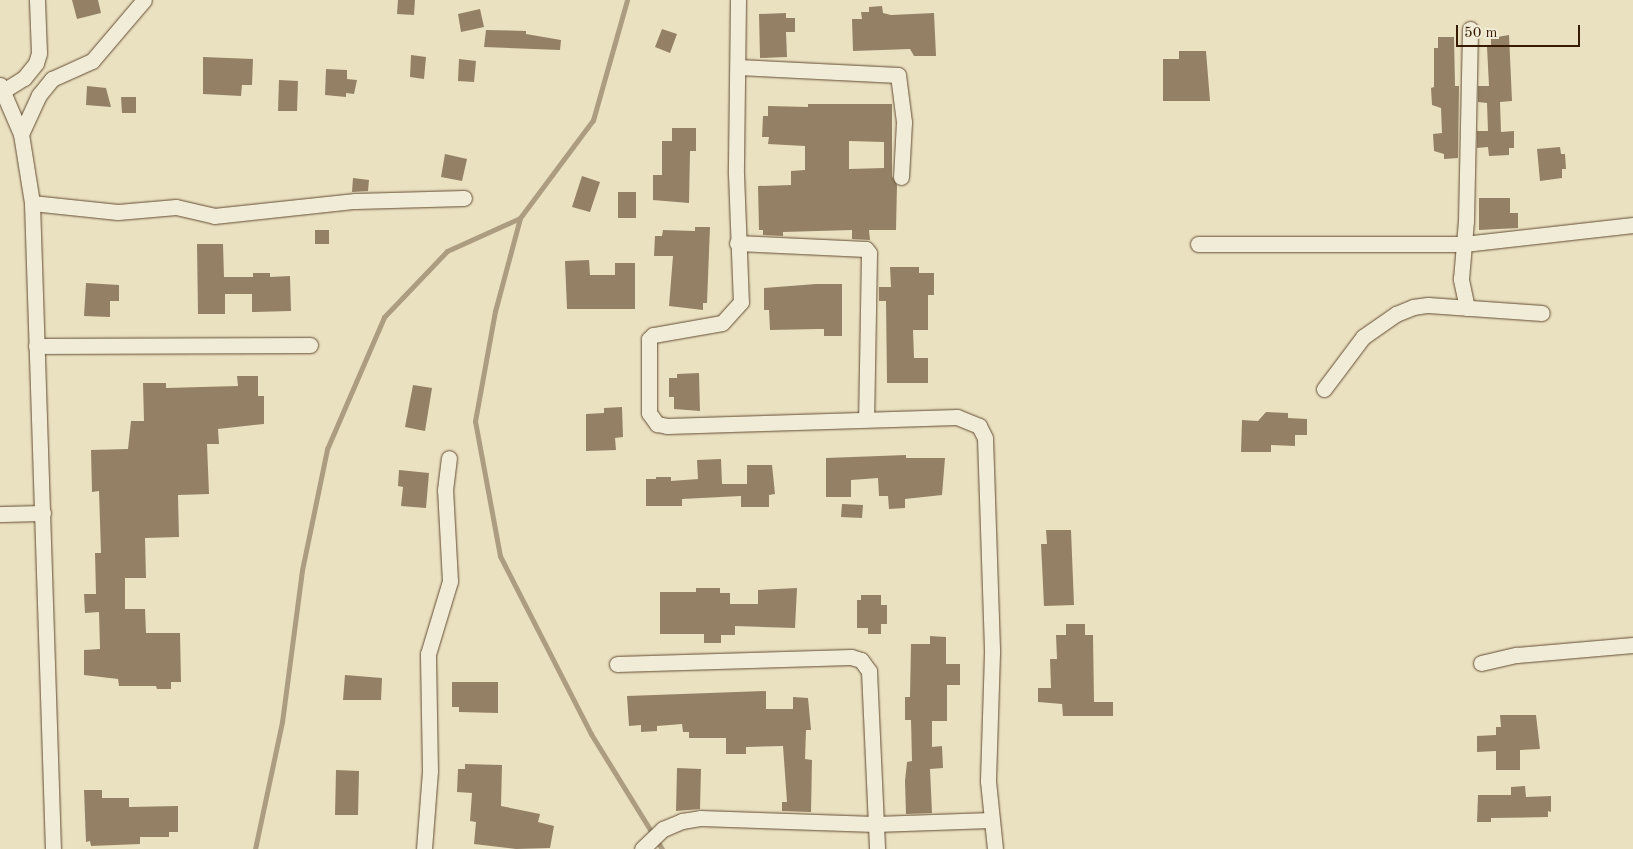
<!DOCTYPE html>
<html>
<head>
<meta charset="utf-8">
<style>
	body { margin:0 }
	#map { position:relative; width:1633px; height:849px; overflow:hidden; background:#eae1c1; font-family:"Old Standard TT",serif }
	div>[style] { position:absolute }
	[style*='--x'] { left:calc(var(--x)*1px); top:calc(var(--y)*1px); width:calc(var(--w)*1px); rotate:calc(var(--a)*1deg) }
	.stream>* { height:5px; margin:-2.5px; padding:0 2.5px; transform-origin:2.5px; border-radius:2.5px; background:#ad9d80 }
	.building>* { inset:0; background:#948165 }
	.roads { filter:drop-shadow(0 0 1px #634c32) drop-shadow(0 0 1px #634c32) }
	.street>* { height:15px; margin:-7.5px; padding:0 7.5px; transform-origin:7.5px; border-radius:7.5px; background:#f1ecd7 }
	span { translate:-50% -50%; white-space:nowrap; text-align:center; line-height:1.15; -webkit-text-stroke:5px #f1ecd7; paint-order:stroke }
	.scale { position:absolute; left:1456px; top:25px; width:124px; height:22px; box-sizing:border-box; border:2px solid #361a02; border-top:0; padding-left:6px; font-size:15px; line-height:18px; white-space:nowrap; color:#361a02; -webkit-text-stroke:4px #f1ecd7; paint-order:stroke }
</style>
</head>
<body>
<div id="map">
	<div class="stream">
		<div style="--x:627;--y:0;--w:125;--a:105.8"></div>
		<div style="--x:593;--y:120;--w:122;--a:126.7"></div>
		<div style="--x:520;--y:218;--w:96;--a:105"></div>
		<div style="--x:495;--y:311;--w:112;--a:100.3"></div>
		<div style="--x:475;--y:421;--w:137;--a:79.5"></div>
		<div style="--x:500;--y:556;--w:200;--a:62.9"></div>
		<div style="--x:591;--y:734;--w:135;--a:58.3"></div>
		<div style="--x:255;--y:849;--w:130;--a:-78"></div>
		<div style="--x:282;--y:722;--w:153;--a:-82.5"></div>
		<div style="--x:302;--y:570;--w:124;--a:-78.3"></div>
		<div style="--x:327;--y:449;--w:144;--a:-66.6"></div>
		<div style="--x:384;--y:317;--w:91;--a:-46.3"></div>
		<div style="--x:447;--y:251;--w:80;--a:-24.3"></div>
	</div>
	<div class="building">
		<div style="clip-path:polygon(72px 0,98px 0,101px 13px,77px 19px)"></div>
		<div style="clip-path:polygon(398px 0,415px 0,414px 15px,397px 14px)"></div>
		<div style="clip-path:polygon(882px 6px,883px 13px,891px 15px,934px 13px,936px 56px,914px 56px,910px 49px,853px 51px,852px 19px,862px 19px,861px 12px,869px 12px,869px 7px)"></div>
		<div style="clip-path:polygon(480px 9px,484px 27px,461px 32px,458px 14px)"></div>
		<div style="clip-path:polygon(786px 13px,786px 18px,795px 18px,795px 32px,786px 32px,787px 57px,760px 58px,759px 14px)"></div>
		<div style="clip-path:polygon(662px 29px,677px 34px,670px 53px,655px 47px)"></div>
		<div style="clip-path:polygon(486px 30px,526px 31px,526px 34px,561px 40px,560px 50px,484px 47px)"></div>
		<div style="clip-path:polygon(1509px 35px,1512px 101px,1500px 102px,1501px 132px,1514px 131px,1514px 148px,1509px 148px,1509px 155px,1489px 156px,1488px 147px,1477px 148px,1477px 131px,1488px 131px,1487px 103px,1478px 102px,1478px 86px,1489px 86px,1487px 47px,1491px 47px,1491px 38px)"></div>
		<div style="clip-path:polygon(1438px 37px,1454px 37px,1455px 86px,1459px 86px,1458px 158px,1444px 159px,1444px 154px,1434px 151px,1433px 134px,1442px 133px,1441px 108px,1432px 105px,1431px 88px,1434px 87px,1434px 48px,1438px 48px)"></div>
		<div style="clip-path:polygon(1179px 51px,1206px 51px,1210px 101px,1163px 101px,1163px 59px,1179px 59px)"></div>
		<div style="clip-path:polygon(411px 55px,426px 57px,424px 79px,410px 77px)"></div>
		<div style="clip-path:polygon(203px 57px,253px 59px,252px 85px,242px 85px,241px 96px,203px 94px)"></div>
		<div style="clip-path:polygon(459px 59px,476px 61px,474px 82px,458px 81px)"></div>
		<div style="clip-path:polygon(326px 69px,347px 70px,347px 79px,357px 80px,354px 94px,346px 93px,346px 97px,325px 95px)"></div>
		<div style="clip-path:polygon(279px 80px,298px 81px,297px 111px,278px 111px)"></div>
		<div style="clip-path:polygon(87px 86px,106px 88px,111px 107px,86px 105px)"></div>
		<div style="clip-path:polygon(121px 97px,136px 97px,136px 113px,122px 113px)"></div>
		<div style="clip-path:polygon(evenodd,808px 104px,892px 104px,892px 176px,897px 185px,896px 230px,869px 230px,870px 240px,852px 239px,852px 230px,783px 232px,783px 236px,763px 235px,763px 230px,759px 230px,758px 186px,791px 185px,791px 171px,805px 170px,805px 146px,768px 144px,769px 137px,762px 137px,763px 116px,768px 116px,768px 106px,808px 107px,808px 104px,849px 141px,884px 142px,884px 168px,849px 169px,849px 141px)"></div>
		<div style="clip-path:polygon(672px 128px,696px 128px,696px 151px,690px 151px,689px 203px,653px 200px,653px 175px,662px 175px,662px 141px,672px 141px)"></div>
		<div style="clip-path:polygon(1560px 147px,1561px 154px,1565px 154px,1566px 169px,1562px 169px,1562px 178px,1540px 181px,1537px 149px)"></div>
		<div style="clip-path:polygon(445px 154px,467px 159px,462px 181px,441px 177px)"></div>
		<div style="clip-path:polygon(582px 176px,600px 182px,590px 212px,572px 207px)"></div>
		<div style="clip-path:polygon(353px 178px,369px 180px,368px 191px,352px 192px)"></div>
		<div style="clip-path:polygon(618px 192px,636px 192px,636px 218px,618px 218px)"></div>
		<div style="clip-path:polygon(1479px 198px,1510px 198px,1510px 213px,1518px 213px,1518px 228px,1479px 230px)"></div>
		<div style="clip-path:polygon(695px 227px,710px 227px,707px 303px,703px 303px,703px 310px,669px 306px,673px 256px,654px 256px,655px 236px,662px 236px,663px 230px,695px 231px)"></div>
		<div style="clip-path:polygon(315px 230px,329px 230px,329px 244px,315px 244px)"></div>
		<div style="clip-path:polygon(197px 244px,223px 244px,224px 277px,253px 277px,253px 273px,270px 273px,270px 277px,290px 276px,291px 311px,252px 312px,252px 294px,225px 294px,225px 314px,198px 314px)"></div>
		<div style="clip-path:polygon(589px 260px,590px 275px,615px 275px,615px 263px,635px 263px,635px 309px,567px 309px,565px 261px)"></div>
		<div style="clip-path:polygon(890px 267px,919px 267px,919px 273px,934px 273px,934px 295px,928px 295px,928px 330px,913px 330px,914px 358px,928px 358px,928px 383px,887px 383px,886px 301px,879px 301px,879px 287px,891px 287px)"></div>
		<div style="clip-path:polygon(86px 283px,119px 285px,119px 301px,110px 301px,110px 317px,84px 316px)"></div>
		<div style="clip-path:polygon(816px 284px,842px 284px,842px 336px,824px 336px,824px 329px,819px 329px,770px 330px,769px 310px,764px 310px,764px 288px)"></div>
		<div style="clip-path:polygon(699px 373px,700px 411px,674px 409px,674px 397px,669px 397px,669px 378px,677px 378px,677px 374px)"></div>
		<div style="clip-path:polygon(237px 376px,258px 376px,258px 396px,264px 396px,264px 424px,218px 429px,219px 444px,207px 444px,209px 494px,178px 495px,179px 537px,145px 538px,146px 578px,125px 578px,125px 609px,145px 609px,146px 633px,180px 633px,181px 682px,171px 682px,171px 689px,157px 689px,156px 686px,119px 686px,118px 679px,84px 675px,84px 650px,100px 649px,99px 612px,85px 613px,84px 594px,96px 594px,95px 553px,101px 553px,99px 491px,92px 492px,91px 450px,128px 449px,131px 421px,144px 421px,143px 383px,166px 383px,166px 388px,238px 386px)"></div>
		<div style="clip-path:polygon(413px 385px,432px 388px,425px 431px,405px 427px)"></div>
		<div style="clip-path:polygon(622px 407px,623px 437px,615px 438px,616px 450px,586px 451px,586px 414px,604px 413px,604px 408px)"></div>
		<div style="clip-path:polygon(1266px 412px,1288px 413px,1288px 418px,1307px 419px,1307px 435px,1295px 435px,1295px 446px,1271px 445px,1271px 452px,1241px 452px,1242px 420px,1258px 421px)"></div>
		<div style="clip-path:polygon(906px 455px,906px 458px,945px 458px,942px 495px,905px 499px,905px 508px,889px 509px,888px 496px,879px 496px,878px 478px,851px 480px,851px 497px,826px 497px,826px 458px)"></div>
		<div style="clip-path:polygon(721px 459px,722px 484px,747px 484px,747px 465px,772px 465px,775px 494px,769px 495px,769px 507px,741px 507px,741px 496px,682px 499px,682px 506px,646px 506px,646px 479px,656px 479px,656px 477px,671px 477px,671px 481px,698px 479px,697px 460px)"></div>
		<div style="clip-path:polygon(399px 470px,429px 473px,426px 508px,401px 506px,403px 487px,398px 486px)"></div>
		<div style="clip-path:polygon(842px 504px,863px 505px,862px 518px,841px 517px)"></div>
		<div style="clip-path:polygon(1046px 530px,1071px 530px,1074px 605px,1044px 606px,1041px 544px,1047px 544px)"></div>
		<div style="clip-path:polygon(696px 588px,720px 588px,720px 593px,730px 593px,730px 604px,758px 604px,758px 590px,797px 588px,795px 628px,735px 626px,735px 635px,721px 635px,721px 643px,704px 643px,704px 634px,660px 634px,660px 592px,696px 592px)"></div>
		<div style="clip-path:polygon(861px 595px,881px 595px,881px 605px,887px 605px,887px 624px,881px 624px,881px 634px,868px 634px,868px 628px,857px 628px,857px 600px,861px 600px)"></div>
		<div style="clip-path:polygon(1066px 624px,1085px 624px,1085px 635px,1093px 635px,1094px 702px,1113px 702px,1113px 716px,1063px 716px,1062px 704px,1038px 702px,1038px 688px,1051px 688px,1050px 659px,1057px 659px,1056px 635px,1066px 635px)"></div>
		<div style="clip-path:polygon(930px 636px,946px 637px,946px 664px,960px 664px,960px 685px,947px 685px,947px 721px,932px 721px,932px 747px,942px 746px,943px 768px,930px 769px,932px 813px,906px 814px,905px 781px,907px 762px,912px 761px,911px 720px,905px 720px,905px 697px,910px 697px,911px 644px,930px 644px)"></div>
		<div style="clip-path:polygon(345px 675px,382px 678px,381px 700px,343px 700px)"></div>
		<div style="clip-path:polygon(452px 682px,498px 682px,498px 713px,459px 712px,459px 707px,452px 707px)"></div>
		<div style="clip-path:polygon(766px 691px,766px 709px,793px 709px,793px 697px,808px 698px,811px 730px,806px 730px,805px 759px,812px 760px,811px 812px,782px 811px,782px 802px,787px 802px,783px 746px,746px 747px,746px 754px,726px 754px,726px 738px,689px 738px,689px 732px,683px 732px,682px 724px,657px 726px,657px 731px,641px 732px,641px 725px,629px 726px,627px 696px)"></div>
		<div style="clip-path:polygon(1500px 715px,1536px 715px,1540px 749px,1520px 750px,1520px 770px,1496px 770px,1496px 751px,1477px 752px,1477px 736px,1496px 735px,1496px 727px,1501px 727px)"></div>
		<div style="clip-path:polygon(465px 764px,502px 765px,501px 806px,540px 814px,538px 822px,554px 826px,550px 848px,516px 849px,474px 844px,476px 822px,470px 821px,472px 793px,457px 792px,458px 769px,465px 769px)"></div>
		<div style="clip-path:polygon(677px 768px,701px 769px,700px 809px,676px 811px)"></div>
		<div style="clip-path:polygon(336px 770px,359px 771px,358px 815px,335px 815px)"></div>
		<div style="clip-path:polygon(1525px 786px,1526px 797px,1551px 796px,1551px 812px,1548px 811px,1548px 817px,1491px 818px,1491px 822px,1477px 822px,1478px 795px,1511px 795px,1511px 787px)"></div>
		<div style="clip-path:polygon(84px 790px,102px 790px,102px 798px,129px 798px,129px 807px,178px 806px,178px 832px,169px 832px,169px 837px,140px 837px,140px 844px,91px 846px,90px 841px,86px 842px)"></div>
	</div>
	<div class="roads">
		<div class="street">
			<div style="--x:738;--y:0;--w:174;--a:90.7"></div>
			<div style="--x:736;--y:174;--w:128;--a:87.8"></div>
			<div style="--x:741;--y:302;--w:28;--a:132"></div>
			<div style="--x:722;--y:323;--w:70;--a:170.1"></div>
			<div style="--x:653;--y:335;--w:6;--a:135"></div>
			<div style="--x:649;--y:339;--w:74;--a:90"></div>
			<div style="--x:649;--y:413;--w:14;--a:54"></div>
			<div style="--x:657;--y:424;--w:10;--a:11"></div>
			<div style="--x:667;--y:426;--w:290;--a:-1.8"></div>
			<div style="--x:957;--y:417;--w:24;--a:22"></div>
			<div style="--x:979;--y:426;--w:13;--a:63"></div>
			<div style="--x:985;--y:438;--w:215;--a:88.1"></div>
			<div style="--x:992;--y:653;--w:128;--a:91.8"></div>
			<div style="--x:988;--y:781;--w:68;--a:84.1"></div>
			<div style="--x:738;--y:67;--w:160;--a:2.9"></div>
			<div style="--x:898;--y:75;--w:47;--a:82.7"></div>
			<div style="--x:904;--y:122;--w:55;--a:93.1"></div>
			<div style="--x:0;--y:85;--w:53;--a:66.8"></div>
			<div style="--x:21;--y:134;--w:70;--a:80.9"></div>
			<div style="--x:32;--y:203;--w:646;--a:88.14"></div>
			<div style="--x:3;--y:91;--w:25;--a:-32"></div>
			<div style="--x:24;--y:78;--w:19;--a:-51"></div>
			<div style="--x:36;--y:63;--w:10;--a:-73"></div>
			<div style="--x:39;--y:53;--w:53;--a:-92.2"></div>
			<div style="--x:21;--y:134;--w:43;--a:-65.2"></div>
			<div style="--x:39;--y:95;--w:21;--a:-51"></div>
			<div style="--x:52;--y:79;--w:44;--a:-24.2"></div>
			<div style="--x:92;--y:61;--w:80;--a:-49.6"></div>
			<div style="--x:32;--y:203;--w:86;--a:6"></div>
			<div style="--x:118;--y:212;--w:58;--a:-4.9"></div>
			<div style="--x:176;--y:207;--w:39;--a:13"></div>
			<div style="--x:214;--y:216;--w:142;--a:-6.1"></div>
			<div style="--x:355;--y:201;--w:109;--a:-1.6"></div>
			<div style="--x:737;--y:243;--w:129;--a:2.7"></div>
			<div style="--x:866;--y:249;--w:5;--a:53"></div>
			<div style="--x:869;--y:253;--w:164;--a:91"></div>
			<div style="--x:1198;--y:244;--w:266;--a:0"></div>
			<div style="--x:1464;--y:244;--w:170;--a:-6.4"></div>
			<div style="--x:1467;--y:308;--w:30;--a:-102"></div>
			<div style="--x:1461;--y:279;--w:58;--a:-85.1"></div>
			<div style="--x:1466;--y:221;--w:192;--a:-88.8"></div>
			<div style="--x:36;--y:346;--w:274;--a:-0.2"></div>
			<div style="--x:1324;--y:389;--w:65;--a:-53.1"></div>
			<div style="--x:1363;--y:337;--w:40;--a:-34.9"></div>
			<div style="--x:1396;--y:314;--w:18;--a:-22"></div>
			<div style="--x:1413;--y:307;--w:15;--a:-8"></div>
			<div style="--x:1428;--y:305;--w:114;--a:4"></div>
			<div style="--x:0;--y:514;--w:43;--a:-1.3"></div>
			<div style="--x:1481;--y:663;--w:37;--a:-13"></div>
			<div style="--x:1517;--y:655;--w:116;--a:-4.9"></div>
			<div style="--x:617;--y:664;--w:234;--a:-1.7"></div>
			<div style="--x:851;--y:657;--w:10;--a:17"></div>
			<div style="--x:861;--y:660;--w:14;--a:54"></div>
			<div style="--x:869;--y:671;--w:178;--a:87.4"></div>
			<div style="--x:424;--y:849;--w:78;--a:-85.6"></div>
			<div style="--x:430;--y:771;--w:117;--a:-91"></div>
			<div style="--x:428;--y:654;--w:76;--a:-73.2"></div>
			<div style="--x:450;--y:581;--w:91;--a:-93.1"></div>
			<div style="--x:445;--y:490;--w:32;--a:-83"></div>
			<div style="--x:642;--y:849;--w:29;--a:-44"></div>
			<div style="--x:663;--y:829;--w:21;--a:-23"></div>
			<div style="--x:682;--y:821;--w:18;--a:-9"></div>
			<div style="--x:700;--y:818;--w:175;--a:2"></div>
			<div style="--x:875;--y:824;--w:116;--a:-2"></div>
		</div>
	</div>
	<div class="scale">50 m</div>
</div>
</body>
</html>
